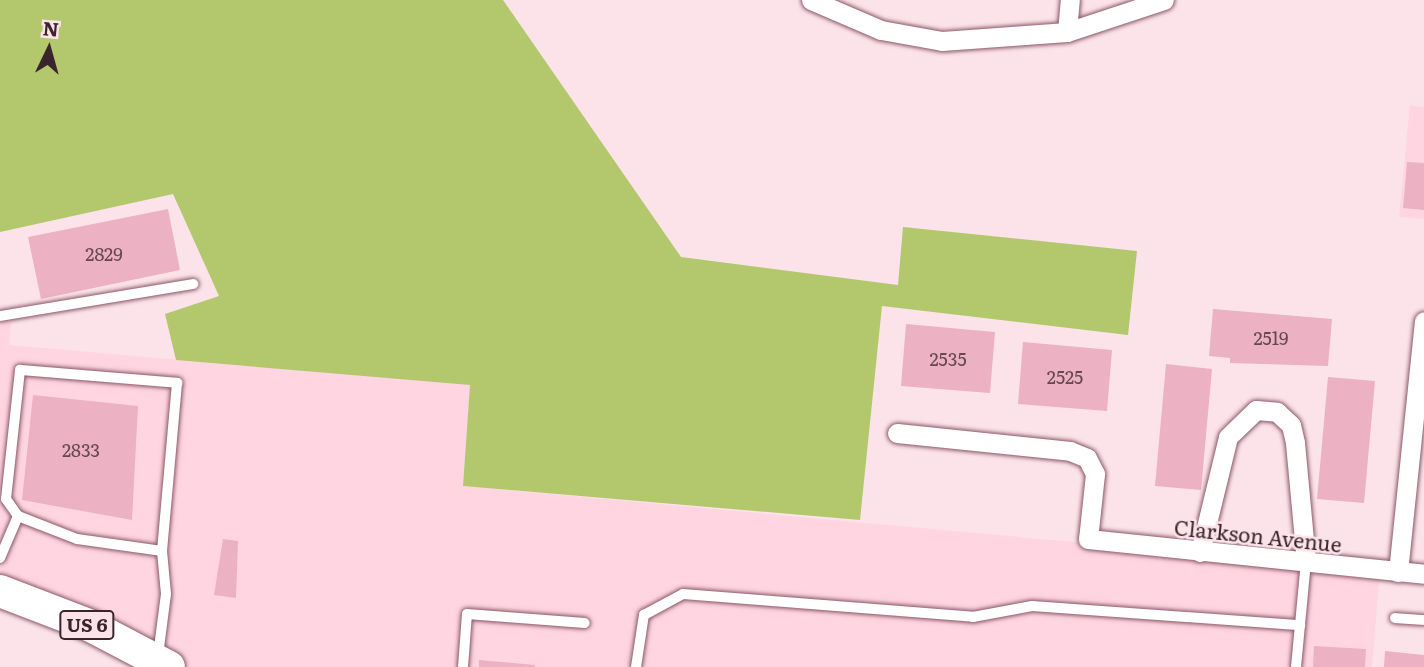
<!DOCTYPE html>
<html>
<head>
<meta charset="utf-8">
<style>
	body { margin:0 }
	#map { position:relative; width:1424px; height:667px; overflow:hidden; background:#fce3ea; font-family:Literata,serif }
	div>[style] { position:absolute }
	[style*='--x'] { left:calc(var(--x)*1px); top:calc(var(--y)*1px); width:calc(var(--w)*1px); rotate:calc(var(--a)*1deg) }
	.built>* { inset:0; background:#ffd5e1 }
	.green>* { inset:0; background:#b3c76c }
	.building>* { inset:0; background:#ecb1c2 }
	.roads { filter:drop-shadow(0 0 2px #8b5767) drop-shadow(0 0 2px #8b5767) }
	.lane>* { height:10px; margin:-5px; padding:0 5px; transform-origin:5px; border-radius:5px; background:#fff }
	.street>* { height:19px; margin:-9.5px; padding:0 9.5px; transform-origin:9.5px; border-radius:9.5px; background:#fff }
	.primary>* { height:32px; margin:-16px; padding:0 16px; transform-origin:16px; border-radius:16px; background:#fff }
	span { translate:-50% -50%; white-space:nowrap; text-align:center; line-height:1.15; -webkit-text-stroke:5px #fce3ea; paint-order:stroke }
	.number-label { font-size:18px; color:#674852 }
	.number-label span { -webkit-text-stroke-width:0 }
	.shield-label span { padding:2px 5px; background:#fce3ea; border:2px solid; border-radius:5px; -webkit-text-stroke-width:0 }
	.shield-label { font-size:19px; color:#3b252c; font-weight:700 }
	.street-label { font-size:21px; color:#3b252c }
	.north { position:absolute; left:14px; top:14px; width:70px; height:70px; -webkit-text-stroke:5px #fce3ea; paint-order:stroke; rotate:5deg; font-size:19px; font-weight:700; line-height:28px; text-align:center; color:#3b252c }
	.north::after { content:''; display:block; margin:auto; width:24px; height:32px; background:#3b252c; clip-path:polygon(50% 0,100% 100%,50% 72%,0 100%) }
</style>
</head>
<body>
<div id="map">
	<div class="built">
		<div style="clip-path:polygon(1410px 105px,1424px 107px,1424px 219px,1399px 217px)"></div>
		<div style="clip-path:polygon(0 322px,11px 323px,9px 345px,470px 385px,463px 486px,1380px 570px,1372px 667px,169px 667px,0 591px)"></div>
	</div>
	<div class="green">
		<div style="clip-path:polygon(0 0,503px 0,681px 257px,898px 285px,903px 227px,1137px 251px,1128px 335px,882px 306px,860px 520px,463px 486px,470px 385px,176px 360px,165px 314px,219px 296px,173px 194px,0 232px)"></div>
	</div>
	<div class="building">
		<div style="clip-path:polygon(1407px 162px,1424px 163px,1424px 210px,1403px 208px)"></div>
		<div style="clip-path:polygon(168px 209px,180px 270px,41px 299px,28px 237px)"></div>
		<div style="clip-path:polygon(1213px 309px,1332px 319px,1328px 366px,1230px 363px,1230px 358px,1209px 356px)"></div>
		<div style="clip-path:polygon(906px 324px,995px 332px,990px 393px,901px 386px)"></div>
		<div style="clip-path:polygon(1023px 342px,1112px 350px,1107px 411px,1018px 404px)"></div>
		<div style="clip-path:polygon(1166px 364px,1212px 369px,1201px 490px,1155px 486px)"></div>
		<div style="clip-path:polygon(1328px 377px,1375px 381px,1364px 503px,1317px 499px)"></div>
		<div style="clip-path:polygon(33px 395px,138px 406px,132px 520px,22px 500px)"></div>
		<div style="clip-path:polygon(223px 539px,238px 541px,236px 598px,214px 595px)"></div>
		<div style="clip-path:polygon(1314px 646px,1366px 649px,1365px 667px,1313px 667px)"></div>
		<div style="clip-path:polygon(1385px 651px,1424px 655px,1424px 667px,1384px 667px)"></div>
		<div style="clip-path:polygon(479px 660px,535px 665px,535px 667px,479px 667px)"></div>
	</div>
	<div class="roads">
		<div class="lane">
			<div style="--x:0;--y:316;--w:196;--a:-9.4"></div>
			<div style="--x:18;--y:516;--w:21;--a:-125"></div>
			<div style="--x:6;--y:499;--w:130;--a:-83.8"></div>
			<div style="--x:20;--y:370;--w:158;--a:4.7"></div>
			<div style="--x:177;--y:383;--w:169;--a:95.1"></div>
			<div style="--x:0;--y:558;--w:46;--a:-66.8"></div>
			<div style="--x:18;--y:516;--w:63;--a:21.3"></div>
			<div style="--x:77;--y:539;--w:86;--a:8"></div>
			<div style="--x:162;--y:551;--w:43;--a:84.7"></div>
			<div style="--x:166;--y:594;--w:63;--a:97.4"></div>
			<div style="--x:1395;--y:618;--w:29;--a:4"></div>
			<div style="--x:463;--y:667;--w:53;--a:-85.7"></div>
			<div style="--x:467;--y:614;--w:118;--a:4.4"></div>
			<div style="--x:636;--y:667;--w:53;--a:-81.3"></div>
			<div style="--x:644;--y:615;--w:44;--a:-28.3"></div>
			<div style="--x:683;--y:594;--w:291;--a:4.5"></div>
			<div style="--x:973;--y:617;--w:60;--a:-10.6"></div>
			<div style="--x:1032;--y:606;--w:269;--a:4.1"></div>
			<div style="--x:1296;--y:667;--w:105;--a:-84.6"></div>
		</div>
		<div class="street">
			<div style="--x:811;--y:0;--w:76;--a:23.2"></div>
			<div style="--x:881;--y:30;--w:62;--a:10.2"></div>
			<div style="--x:942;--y:41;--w:125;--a:-4.1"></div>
			<div style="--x:1067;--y:32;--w:102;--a:-18.3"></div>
			<div style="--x:1067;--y:32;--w:32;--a:-85"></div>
			<div style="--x:897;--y:433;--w:174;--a:5.9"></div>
			<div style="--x:1070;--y:451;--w:18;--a:22"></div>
			<div style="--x:1087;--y:458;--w:18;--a:63"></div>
			<div style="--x:1095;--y:474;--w:65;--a:96.1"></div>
			<div style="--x:1088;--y:539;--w:338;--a:5.9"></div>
			<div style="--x:1200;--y:552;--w:118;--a:-76.3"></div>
			<div style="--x:1228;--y:437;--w:39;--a:-44"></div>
			<div style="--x:1256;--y:410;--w:21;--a:5"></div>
			<div style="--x:1277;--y:412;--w:19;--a:43"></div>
			<div style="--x:1291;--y:425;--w:18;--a:77"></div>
			<div style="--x:1295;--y:443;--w:120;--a:84.7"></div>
			<div style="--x:1398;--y:572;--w:252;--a:-84.1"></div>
		</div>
		<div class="primary">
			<div style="--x:0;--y:591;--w:97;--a:21"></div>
			<div style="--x:91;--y:626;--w:88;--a:27.7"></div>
		</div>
	</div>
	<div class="number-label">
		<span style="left:104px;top:254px">2829</span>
		<span style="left:1271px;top:338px">2519</span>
		<span style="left:948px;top:359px">2535</span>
		<span style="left:1065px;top:377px">2525</span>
		<span style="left:81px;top:450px">2833</span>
	</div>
	<div class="shield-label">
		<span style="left:87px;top:625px">US 6</span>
	</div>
	<div class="street-label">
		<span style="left:1258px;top:535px;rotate:6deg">Clarkson Avenue</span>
	</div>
	<div class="north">N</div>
</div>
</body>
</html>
